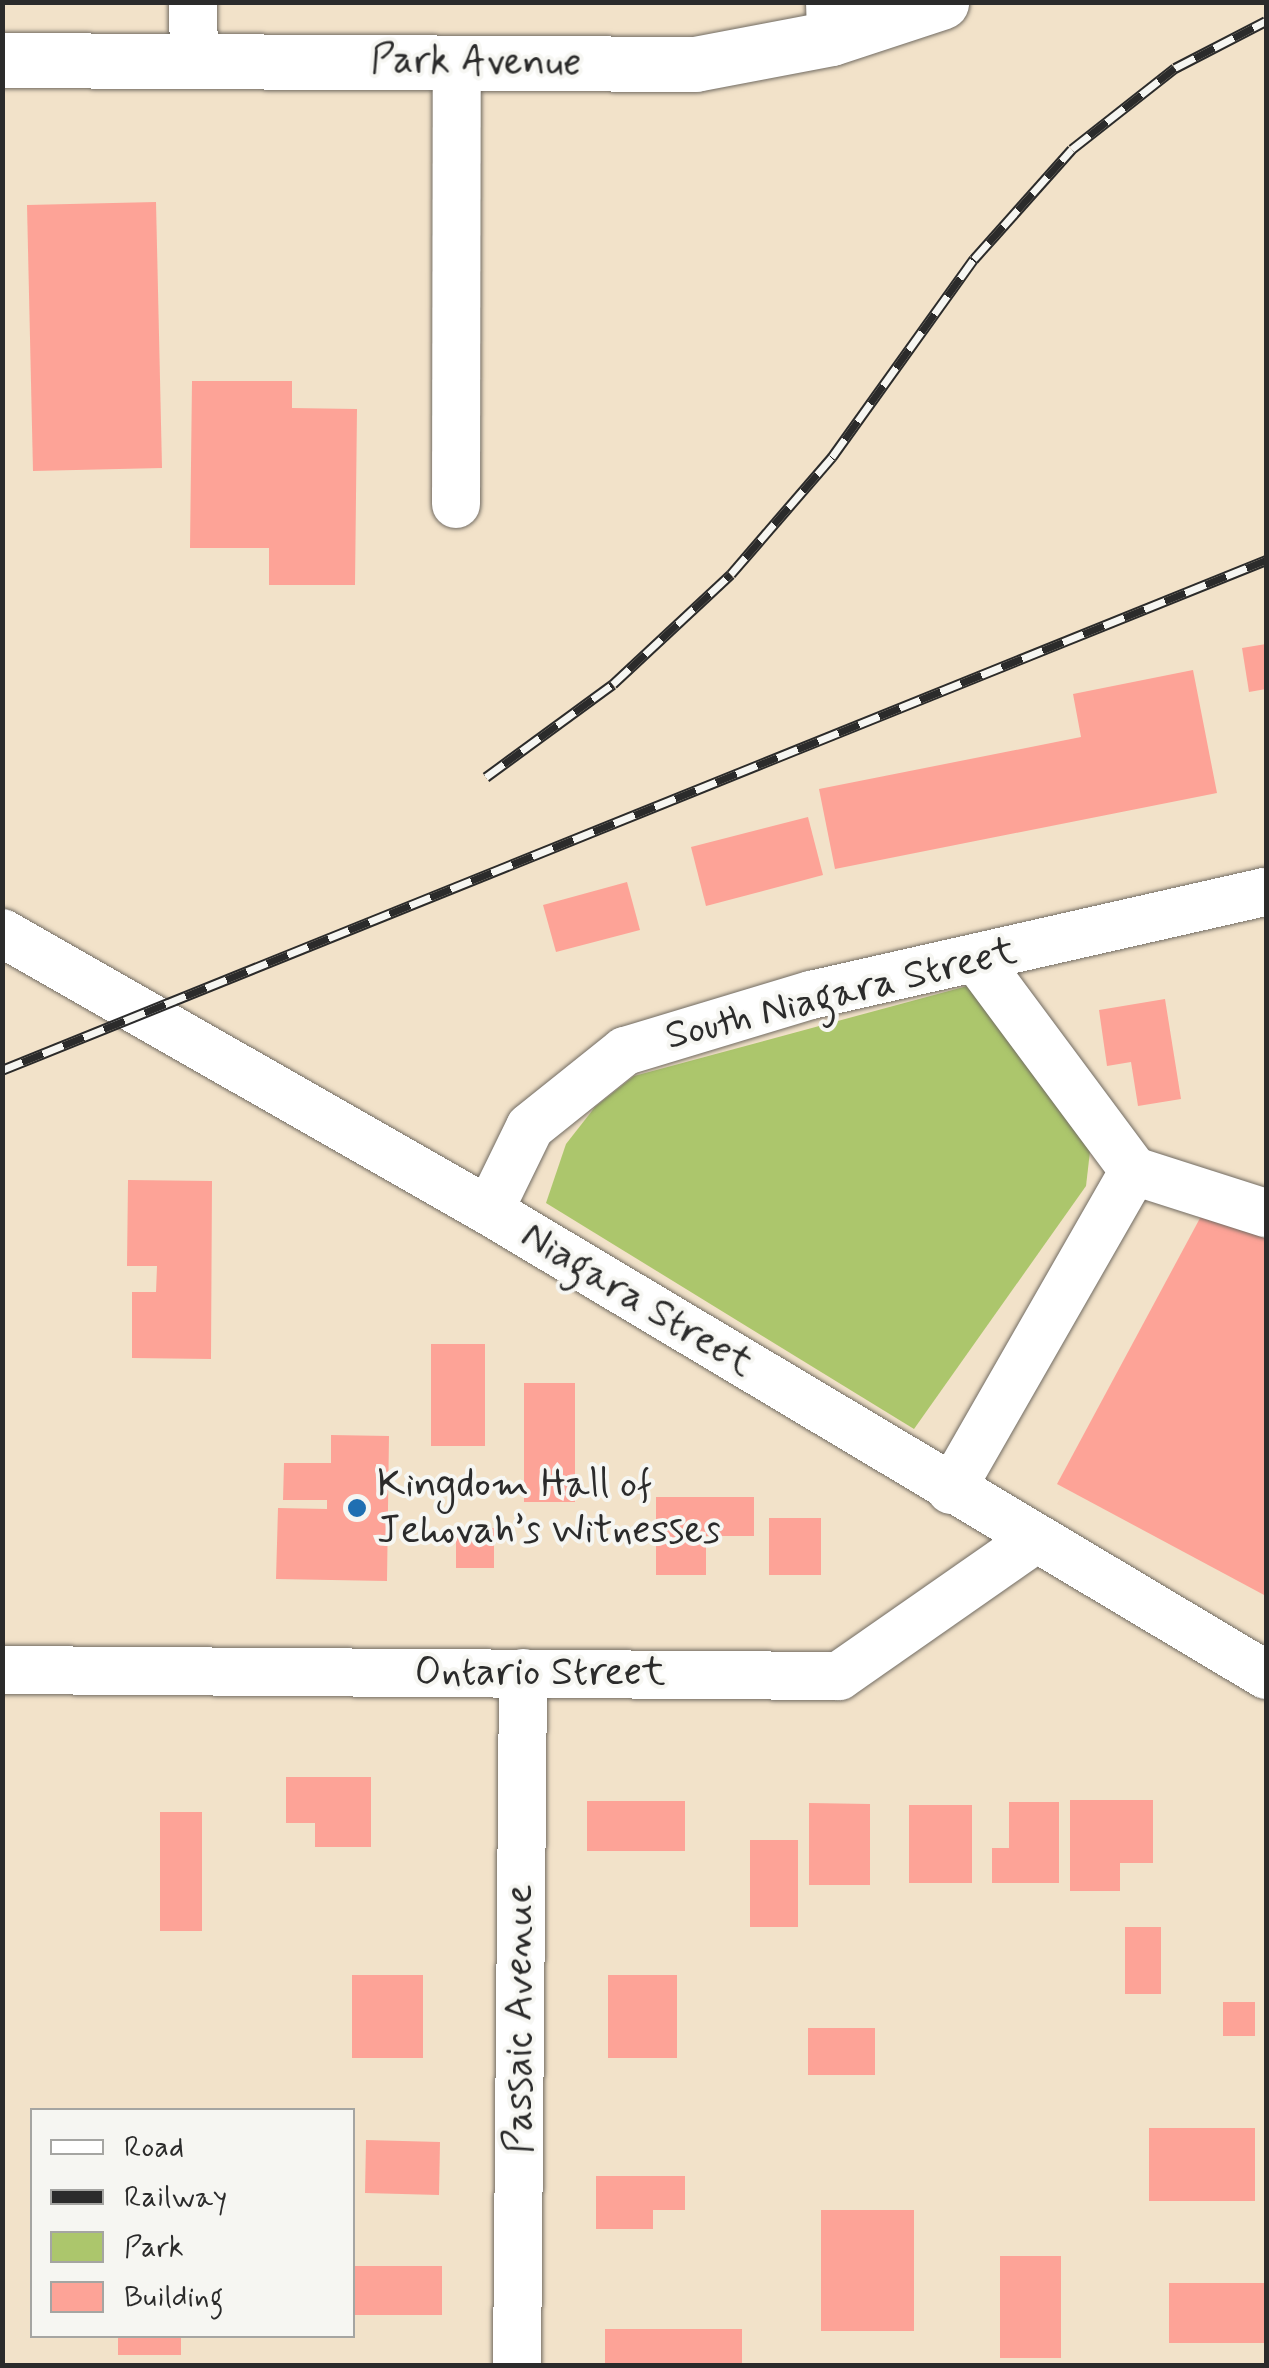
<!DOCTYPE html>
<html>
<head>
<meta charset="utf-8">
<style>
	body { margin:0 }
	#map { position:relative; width:1269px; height:2368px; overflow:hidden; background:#f2e2c9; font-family:Mynerve,sans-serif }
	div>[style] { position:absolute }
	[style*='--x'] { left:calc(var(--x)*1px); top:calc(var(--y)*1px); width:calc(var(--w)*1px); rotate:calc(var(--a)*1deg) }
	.green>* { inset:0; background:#acc66c }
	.building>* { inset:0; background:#fda397 }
	.roads { filter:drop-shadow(0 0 2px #716b62) drop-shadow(0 0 2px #716b62) }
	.minor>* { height:48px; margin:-24px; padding:0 24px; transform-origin:24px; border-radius:24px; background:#fff }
	.major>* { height:55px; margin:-27.5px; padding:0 27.5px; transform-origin:27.5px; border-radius:27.5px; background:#fff }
	.rail>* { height:11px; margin-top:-5.5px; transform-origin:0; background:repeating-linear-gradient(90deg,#f6f6f2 0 22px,#2b2b2b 0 44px); box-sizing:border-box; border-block:2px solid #2b2b2b }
	.dots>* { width:28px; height:28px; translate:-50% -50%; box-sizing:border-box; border:5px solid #f6f6f2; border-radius:50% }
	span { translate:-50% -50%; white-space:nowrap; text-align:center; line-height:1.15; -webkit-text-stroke:8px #f6f6f2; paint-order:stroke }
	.street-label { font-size:40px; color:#2b2b2b }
	.poi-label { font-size:40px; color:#2b2b2b }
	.left { translate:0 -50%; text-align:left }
	.frame { position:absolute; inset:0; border:5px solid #2b2b2b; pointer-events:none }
	.legend { position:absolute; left:30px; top:2108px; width:325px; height:230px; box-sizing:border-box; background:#f6f6f2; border:2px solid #a5a5a2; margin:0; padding:12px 18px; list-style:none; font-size:30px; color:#2b2b2b }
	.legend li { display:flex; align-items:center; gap:20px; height:50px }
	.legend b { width:50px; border:2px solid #a5a5a2 }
</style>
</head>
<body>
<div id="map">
	<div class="green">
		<div style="clip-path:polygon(971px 985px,1092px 1134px,1086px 1186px,914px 1429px,546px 1203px,566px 1144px,595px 1107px,634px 1076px)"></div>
	</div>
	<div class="building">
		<div style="clip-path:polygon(156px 202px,162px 468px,33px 471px,27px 205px)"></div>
		<div style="clip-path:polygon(192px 381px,292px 381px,292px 408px,357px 409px,355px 585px,269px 585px,269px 548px,190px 548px)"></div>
		<div style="clip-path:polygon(1266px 644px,1266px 689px,1249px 692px,1242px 648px)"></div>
		<div style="clip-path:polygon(1193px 670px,1217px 793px,835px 869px,819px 789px,1081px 737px,1073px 694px)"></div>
		<div style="clip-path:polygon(808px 817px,823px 875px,706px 906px,691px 847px)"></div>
		<div style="clip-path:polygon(627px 882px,640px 930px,556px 952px,543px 905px)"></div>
		<div style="clip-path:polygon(1165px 999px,1181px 1099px,1138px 1106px,1131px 1062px,1107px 1066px,1099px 1010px)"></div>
		<div style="clip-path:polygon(128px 1180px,212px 1181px,211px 1359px,132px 1358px,132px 1292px,156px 1292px,157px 1266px,127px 1266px)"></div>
		<div style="clip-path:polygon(1206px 1207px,1266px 1239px,1266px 1596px,1057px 1484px)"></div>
		<div style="clip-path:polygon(431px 1344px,485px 1344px,485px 1446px,431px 1446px)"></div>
		<div style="clip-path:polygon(524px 1383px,575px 1383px,575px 1502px,524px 1502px)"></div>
		<div style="clip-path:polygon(331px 1435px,389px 1436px,387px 1581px,276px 1579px,278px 1508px,327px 1509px,327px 1500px,283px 1500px,284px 1463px,331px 1463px)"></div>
		<div style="clip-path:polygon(656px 1497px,754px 1497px,754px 1536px,706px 1536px,706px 1575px,656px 1575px)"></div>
		<div style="clip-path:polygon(769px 1518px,821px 1518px,821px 1575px,769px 1575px)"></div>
		<div style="clip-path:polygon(456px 1528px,494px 1528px,494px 1568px,456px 1568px)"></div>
		<div style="clip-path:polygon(286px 1777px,371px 1777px,371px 1847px,315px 1847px,315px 1823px,286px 1823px)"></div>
		<div style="clip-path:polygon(1070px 1800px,1153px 1800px,1153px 1863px,1120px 1863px,1120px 1891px,1070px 1891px)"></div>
		<div style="clip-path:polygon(587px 1801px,685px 1801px,685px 1851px,587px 1851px)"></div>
		<div style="clip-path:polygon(1009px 1802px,1059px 1802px,1059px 1883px,992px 1883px,992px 1848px,1009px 1848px)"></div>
		<div style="clip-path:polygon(809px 1803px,870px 1804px,870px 1885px,809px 1885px)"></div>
		<div style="clip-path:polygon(909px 1805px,972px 1805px,972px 1883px,909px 1883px)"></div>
		<div style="clip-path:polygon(160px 1812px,202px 1812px,202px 1931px,160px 1931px)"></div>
		<div style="clip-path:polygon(750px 1840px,798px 1840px,798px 1927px,750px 1927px)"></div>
		<div style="clip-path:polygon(1125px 1927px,1161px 1927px,1161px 1994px,1125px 1994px)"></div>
		<div style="clip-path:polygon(352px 1975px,423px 1975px,423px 2058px,352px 2058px)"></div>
		<div style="clip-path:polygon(608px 1975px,677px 1975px,677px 2058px,608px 2058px)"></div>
		<div style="clip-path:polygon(1223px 2002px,1255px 2002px,1255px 2036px,1223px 2036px)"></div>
		<div style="clip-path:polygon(808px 2028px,875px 2028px,875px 2075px,808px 2075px)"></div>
		<div style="clip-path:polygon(1149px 2128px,1255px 2128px,1255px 2201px,1149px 2201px)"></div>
		<div style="clip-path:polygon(366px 2140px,440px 2142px,439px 2195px,365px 2193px)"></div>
		<div style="clip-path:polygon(596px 2176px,685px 2176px,685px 2210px,653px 2210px,653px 2229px,596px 2229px)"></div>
		<div style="clip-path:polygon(821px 2210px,914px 2210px,914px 2331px,821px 2331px)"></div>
		<div style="clip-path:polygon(1000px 2256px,1061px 2256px,1061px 2358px,1000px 2358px)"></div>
		<div style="clip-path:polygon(352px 2266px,442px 2266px,442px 2315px,352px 2315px)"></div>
		<div style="clip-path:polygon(1169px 2283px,1266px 2283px,1266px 2343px,1169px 2343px)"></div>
		<div style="clip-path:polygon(605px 2329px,742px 2329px,742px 2366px,605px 2366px)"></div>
		<div style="clip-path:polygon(118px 2336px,181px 2336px,181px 2355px,118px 2355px)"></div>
	</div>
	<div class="roads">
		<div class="minor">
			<div style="--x:193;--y:2;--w:58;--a:89"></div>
			<div style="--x:830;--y:2;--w:36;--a:88"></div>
			<div style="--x:456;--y:504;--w:442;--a:-89.9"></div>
			<div style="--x:2;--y:933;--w:561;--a:29.72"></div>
			<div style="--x:489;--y:1211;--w:905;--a:30.84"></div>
			<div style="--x:1134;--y:1171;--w:139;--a:17.7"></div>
			<div style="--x:489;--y:1211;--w:93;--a:-64"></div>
			<div style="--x:530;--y:1127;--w:122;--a:-38.7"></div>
			<div style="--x:625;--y:1051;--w:194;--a:-16.8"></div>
			<div style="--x:811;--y:995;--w:467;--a:-12.8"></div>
			<div style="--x:951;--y:1490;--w:368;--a:-60.2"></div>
			<div style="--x:1134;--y:1171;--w:265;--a:-126.6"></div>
			<div style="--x:2;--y:1670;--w:837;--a:0.41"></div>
			<div style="--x:839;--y:1676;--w:238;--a:-34.9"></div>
			<div style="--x:517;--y:2366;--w:693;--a:-89.5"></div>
		</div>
		<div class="major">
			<div style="--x:2;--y:60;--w:693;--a:0.33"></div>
			<div style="--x:695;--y:64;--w:138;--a:-10.8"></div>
			<div style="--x:831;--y:38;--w:116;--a:-18.1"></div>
		</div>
	</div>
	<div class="rail">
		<div style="--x:486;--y:777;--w:157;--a:-36.2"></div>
		<div style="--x:613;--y:684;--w:161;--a:-43"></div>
		<div style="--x:731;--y:574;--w:155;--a:-49.2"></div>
		<div style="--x:832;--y:457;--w:244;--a:-54.4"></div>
		<div style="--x:974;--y:259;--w:147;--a:-48.3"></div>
		<div style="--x:1072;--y:149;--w:131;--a:-38.2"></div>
		<div style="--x:1175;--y:68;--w:102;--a:-27.3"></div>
		<div style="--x:2;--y:1070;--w:1363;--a:-21.97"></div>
	</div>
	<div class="dots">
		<div style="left:357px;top:1508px;background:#1f6fb2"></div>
	</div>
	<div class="street-label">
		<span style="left:476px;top:62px;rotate:1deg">Park Avenue</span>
		<span style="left:841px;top:994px;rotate:-14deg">South Niagara Street</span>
		<span style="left:637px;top:1300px;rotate:31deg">Niagara Street</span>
		<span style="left:540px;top:1673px">Ontario Street</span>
		<span style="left:520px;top:2019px;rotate:-90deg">Passaic Avenue</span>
	</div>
	<div class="poi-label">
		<span class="left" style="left:377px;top:1508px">Kingdom Hall of<br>Jehovah’s Witnesses</span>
	</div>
	<div class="frame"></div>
	<ul class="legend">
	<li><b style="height:12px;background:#fff"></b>Road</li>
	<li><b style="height:12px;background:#2b2b2b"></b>Railway</li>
	<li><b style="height:28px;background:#acc66c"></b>Park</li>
	<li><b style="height:28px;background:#fda397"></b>Building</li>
	</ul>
</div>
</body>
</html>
